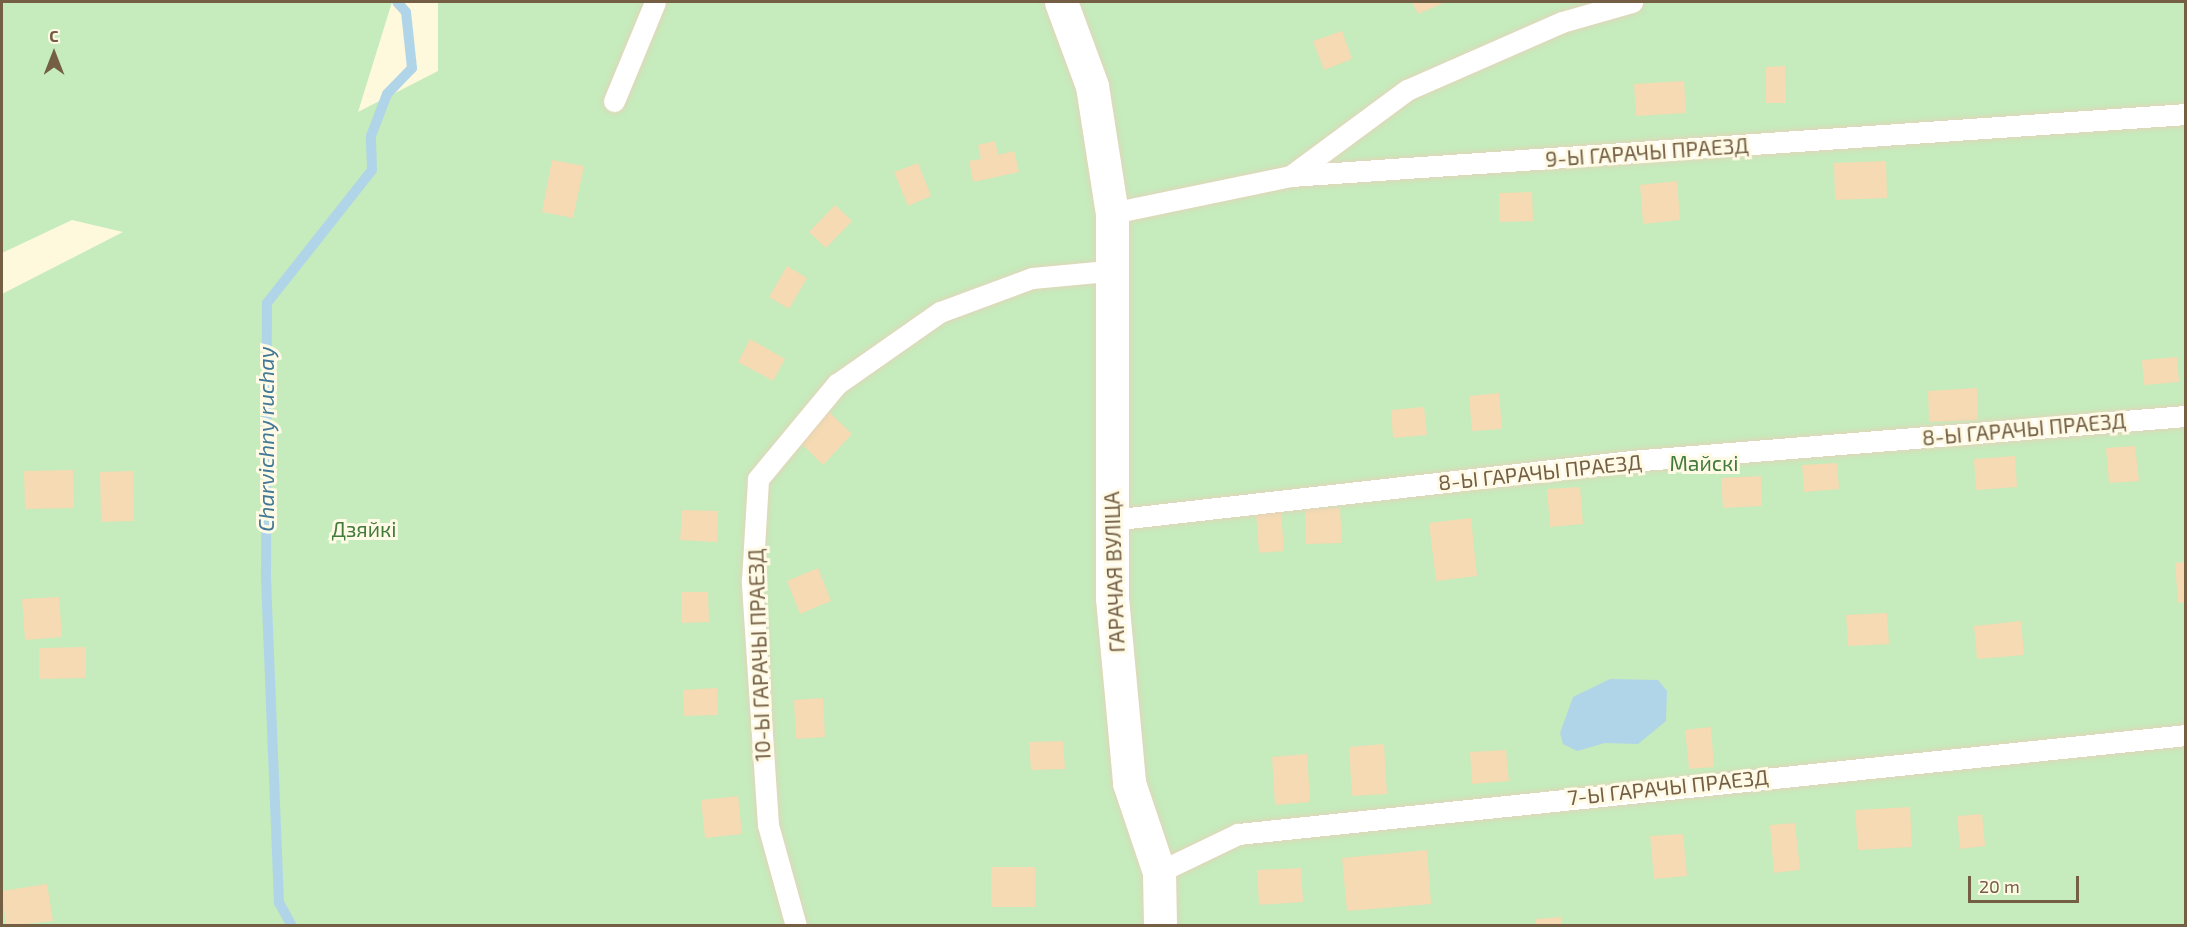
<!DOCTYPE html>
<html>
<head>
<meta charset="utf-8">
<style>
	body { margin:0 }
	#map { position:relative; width:2187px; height:927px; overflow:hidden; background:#fef8dd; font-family:"Exo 2",sans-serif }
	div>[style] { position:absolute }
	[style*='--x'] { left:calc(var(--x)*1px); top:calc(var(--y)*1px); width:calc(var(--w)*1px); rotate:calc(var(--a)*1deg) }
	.green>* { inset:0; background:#c6ebbc }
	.water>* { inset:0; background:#b1d5e8 }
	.stream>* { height:10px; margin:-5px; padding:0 5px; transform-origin:5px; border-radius:5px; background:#b1d5e8 }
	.building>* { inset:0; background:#f5dab3 }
	.roads { filter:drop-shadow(0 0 2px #e2d4b9) drop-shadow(0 0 2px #e2d4b9) }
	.lane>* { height:21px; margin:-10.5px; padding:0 10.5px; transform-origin:10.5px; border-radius:10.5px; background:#fff }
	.street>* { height:33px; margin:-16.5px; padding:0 16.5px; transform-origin:16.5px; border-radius:16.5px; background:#fff }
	span { translate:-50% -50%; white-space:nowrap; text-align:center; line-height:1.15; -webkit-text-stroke:6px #fffae5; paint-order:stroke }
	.street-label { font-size:21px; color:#745f45 }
	.park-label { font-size:21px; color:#427b3c }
	.water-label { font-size:22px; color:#427998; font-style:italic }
	.frame { position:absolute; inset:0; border:3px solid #745f45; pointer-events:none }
	.north { position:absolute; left:24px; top:24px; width:60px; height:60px; -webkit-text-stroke:4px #fffae5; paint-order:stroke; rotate:0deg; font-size:16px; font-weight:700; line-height:24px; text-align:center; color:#745f45 }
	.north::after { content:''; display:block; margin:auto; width:21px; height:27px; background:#745f45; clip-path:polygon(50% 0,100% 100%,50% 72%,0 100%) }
	.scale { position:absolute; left:1968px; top:876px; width:111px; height:27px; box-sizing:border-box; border:3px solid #745f45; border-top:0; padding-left:8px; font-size:18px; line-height:21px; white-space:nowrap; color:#745f45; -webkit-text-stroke:4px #fffae5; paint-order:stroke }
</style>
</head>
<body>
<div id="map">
	<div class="green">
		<div style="clip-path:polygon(2px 2px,392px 2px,358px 112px,438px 71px,438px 2px,2185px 2px,2185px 925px,2px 925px,2px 294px,123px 232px,72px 220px,2px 253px)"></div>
	</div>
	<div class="water">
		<div style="clip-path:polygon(1610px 679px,1658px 680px,1667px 691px,1666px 721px,1638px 744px,1605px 743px,1577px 751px,1563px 744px,1560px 733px,1573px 697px)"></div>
	</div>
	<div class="stream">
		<div style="--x:292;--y:926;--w:26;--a:-119"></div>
		<div style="--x:279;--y:903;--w:329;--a:-92.3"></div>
		<div style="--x:266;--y:574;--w:271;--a:-89.8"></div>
		<div style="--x:267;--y:303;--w:169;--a:-51.7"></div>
		<div style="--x:372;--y:170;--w:34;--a:-92"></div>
		<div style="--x:371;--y:136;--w:45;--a:-69.1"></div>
		<div style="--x:387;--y:94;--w:36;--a:-46"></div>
		<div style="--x:412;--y:68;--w:56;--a:-96.1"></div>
		<div style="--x:406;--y:12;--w:13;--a:-132"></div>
	</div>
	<div class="building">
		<div style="clip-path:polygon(1412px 2px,1446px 2px,1418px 14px)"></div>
		<div style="clip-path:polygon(1342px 31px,1352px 59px,1324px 70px,1313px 41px)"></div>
		<div style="clip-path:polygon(1785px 66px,1786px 103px,1766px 103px,1766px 67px)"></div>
		<div style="clip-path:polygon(1684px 81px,1686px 113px,1636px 116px,1634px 84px)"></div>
		<div style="clip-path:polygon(995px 141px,998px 155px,1014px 151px,1019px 172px,973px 182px,969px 161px,981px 159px,978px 145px)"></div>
		<div style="clip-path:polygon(552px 160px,584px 166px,573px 218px,542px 212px)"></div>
		<div style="clip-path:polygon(1886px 161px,1887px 198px,1835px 200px,1834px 163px)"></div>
		<div style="clip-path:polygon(918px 163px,931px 196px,908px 206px,894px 172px)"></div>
		<div style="clip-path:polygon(1677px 181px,1680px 220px,1643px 224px,1640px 185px)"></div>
		<div style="clip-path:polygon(1532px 192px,1533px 221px,1499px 222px,1499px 193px)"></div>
		<div style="clip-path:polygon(835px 205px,852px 221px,826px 248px,809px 232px)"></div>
		<div style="clip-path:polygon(787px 266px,807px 278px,789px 309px,769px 297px)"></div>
		<div style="clip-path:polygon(750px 339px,785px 359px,773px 381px,738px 362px)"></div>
		<div style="clip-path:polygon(2177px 357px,2179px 382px,2144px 385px,2142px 360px)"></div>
		<div style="clip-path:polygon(1977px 388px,1978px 420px,1929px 422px,1928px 391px)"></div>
		<div style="clip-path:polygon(1499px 393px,1502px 429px,1472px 431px,1469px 396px)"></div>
		<div style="clip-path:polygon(1424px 407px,1427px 435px,1393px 438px,1391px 410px)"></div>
		<div style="clip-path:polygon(829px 412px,852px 434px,823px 465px,800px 442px)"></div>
		<div style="clip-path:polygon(2135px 446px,2139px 481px,2109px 483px,2106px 448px)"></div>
		<div style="clip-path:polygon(2015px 456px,2017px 487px,1976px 490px,1974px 459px)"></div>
		<div style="clip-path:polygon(1837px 463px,1839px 489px,1804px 492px,1802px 465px)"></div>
		<div style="clip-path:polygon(73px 470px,74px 508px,25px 509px,24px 471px)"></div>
		<div style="clip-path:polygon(133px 471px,134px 521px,101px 522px,100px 472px)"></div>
		<div style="clip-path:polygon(1761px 476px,1762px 506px,1723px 508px,1721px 478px)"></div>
		<div style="clip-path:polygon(1580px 487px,1583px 524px,1550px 527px,1547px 489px)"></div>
		<div style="clip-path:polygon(1340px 508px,1342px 543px,1306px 544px,1305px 509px)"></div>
		<div style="clip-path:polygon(682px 510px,718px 511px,717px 542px,680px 540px)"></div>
		<div style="clip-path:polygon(1281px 511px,1284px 551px,1259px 553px,1256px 512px)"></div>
		<div style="clip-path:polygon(1471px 518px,1477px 576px,1436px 581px,1429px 523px)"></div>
		<div style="clip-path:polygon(2186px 562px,2186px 602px,2178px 603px,2175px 563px)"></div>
		<div style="clip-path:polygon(818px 568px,831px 601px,800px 614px,787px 581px)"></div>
		<div style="clip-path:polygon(681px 592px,708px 592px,709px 622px,682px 623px)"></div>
		<div style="clip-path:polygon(59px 597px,62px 637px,25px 640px,22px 599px)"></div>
		<div style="clip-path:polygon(1887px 613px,1889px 644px,1848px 646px,1846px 615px)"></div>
		<div style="clip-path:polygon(2021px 621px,2024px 655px,1977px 659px,1974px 626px)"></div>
		<div style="clip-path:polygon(86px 647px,86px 678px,39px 679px,39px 648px)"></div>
		<div style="clip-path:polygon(717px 688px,718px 715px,684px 716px,683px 690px)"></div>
		<div style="clip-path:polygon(823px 698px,825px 737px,796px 739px,794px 700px)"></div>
		<div style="clip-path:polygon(1711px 727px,1714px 767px,1689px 769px,1685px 730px)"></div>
		<div style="clip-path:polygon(1063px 741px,1065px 769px,1031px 770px,1029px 742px)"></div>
		<div style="clip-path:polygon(1384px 744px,1387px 794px,1352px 796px,1349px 747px)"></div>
		<div style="clip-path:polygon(1506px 750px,1509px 781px,1472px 784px,1470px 752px)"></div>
		<div style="clip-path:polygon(1307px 754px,1310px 802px,1275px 805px,1272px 757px)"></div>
		<div style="clip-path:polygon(738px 796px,742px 834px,705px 838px,701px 800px)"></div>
		<div style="clip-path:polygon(1910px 807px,1912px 847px,1858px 850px,1855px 810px)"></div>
		<div style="clip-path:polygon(1982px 814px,1985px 846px,1960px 849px,1957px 816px)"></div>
		<div style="clip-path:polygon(1795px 823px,1800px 870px,1774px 873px,1770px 825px)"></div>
		<div style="clip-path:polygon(1683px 834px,1687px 876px,1654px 879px,1650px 836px)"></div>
		<div style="clip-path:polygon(1427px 850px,1431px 904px,1347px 911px,1342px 858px)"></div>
		<div style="clip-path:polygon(991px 867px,1035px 867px,1035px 907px,991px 907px)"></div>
		<div style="clip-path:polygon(1301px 868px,1303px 902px,1259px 905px,1257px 870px)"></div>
		<div style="clip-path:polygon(47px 884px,53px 921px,6px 926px,2px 891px)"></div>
		<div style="clip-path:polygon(1561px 917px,1562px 926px,1536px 926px,1536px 919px)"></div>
	</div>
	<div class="roads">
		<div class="lane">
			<div style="--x:614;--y:101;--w:107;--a:-67.5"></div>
			<div style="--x:1292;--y:175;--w:143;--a:-36.5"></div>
			<div style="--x:1407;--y:90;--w:169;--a:-23.7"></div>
			<div style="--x:1562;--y:22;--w:73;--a:-15.9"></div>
			<div style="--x:1112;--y:213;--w:183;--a:-11.7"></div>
			<div style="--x:1291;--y:176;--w:897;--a:-3.96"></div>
			<div style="--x:1111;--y:520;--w:523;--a:-6.47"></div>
			<div style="--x:1631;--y:461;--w:557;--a:-4.64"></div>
			<div style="--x:1159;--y:872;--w:88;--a:-25.7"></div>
			<div style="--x:1238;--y:834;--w:953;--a:-5.96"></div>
			<div style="--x:796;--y:926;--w:105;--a:-105.5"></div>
			<div style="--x:768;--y:825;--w:245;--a:-93.8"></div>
			<div style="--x:752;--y:581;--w:102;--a:-86.6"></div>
			<div style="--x:758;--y:479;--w:124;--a:-50.3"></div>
			<div style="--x:837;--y:384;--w:126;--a:-35"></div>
			<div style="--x:940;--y:312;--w:98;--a:-20.3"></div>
			<div style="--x:1032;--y:278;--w:76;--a:-5.3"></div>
		</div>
		<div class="street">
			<div style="--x:1061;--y:2;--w:90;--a:69.7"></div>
			<div style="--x:1092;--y:86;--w:129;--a:81.1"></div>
			<div style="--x:1112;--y:213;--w:385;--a:90"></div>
			<div style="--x:1112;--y:598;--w:186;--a:84.7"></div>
			<div style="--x:1129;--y:783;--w:94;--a:71.4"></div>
			<div style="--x:1159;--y:872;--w:54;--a:88.9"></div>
		</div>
	</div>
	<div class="street-label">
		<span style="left:1647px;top:152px;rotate:-4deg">9-Ы ГАРАЧЫ ПРАЕЗД</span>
		<span style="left:2024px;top:429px;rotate:-5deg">8-Ы ГАРАЧЫ ПРАЕЗД</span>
		<span style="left:1540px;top:472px;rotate:-6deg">8-Ы ГАРАЧЫ ПРАЕЗД</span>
		<span style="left:1114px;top:572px;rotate:-92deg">ГАРАЧАЯ ВУЛІЦА</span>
		<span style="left:759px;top:655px;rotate:-92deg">10-Ы ГАРАЧЫ ПРАЕЗД</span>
		<span style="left:1668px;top:787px;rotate:-6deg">7-Ы ГАРАЧЫ ПРАЕЗД</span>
	</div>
	<div class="park-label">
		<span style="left:1704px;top:463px">Майскі</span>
		<span style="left:364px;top:529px">Дзяйкі</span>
	</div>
	<div class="water-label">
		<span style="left:266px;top:439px;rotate:-90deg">Charvichny ruchay</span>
	</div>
	<div class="frame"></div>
	<div class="north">С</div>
	<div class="scale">20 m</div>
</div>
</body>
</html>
